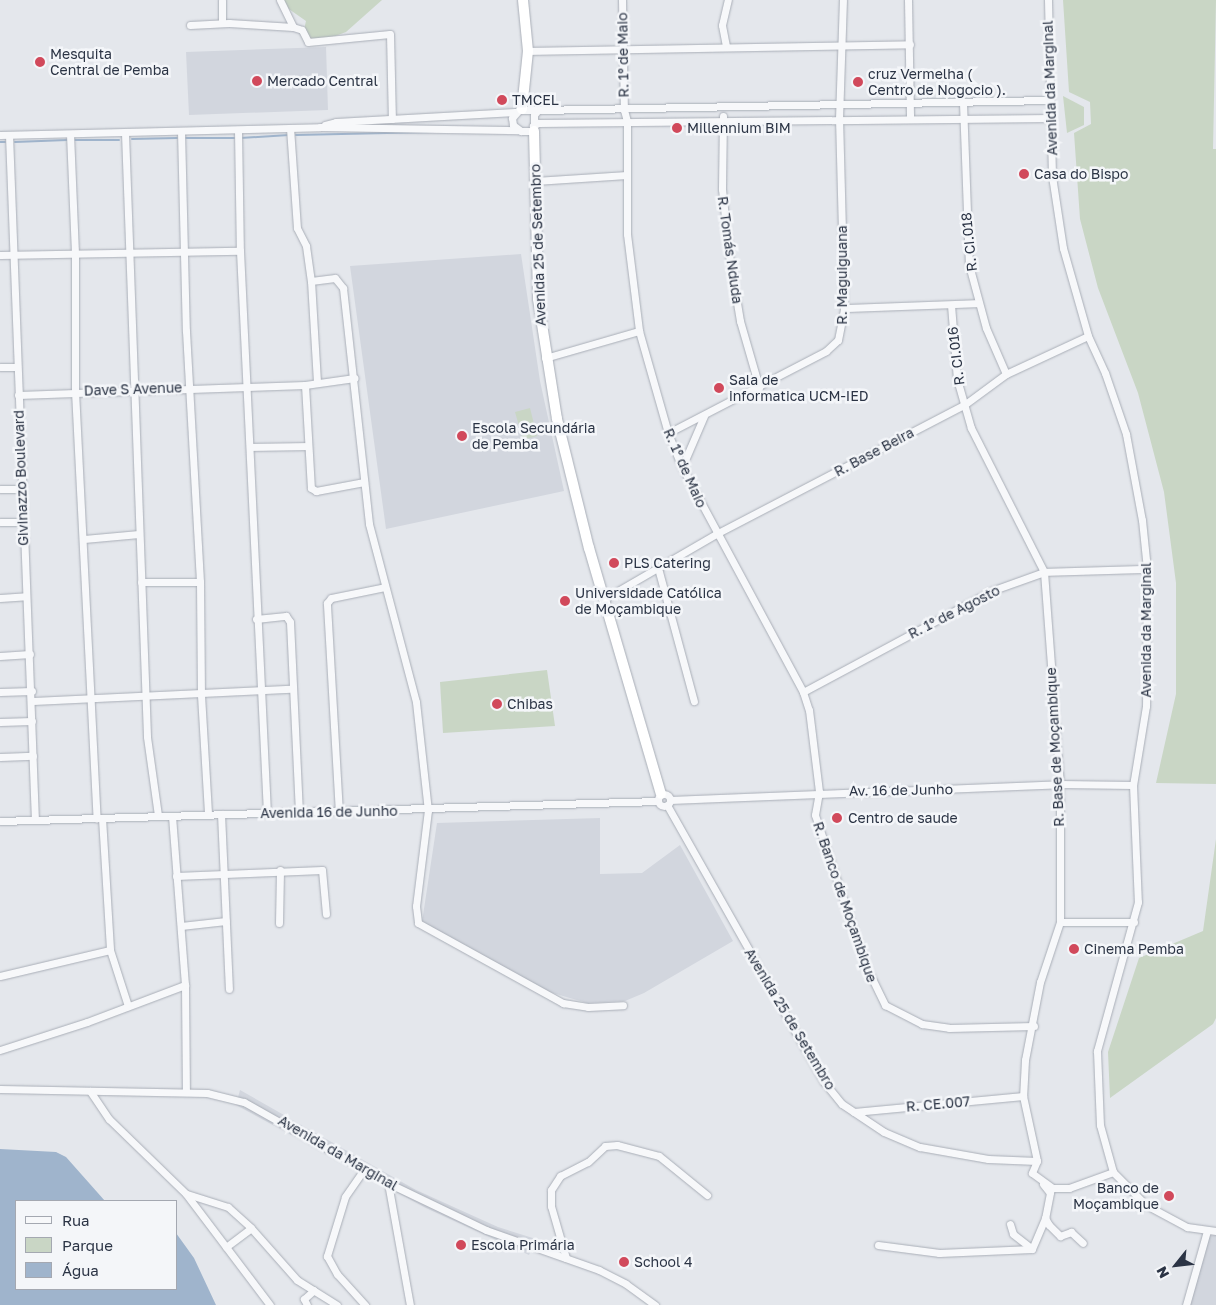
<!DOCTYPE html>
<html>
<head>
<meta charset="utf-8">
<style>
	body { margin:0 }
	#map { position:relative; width:1216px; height:1305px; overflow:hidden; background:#e4e7ec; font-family:"Golos Text",sans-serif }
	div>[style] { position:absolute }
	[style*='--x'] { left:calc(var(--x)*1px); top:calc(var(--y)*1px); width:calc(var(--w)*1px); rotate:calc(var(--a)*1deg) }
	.built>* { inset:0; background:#d2d6de }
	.green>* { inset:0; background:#c9d6c5 }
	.water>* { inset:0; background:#9fb4cc }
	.stream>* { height:2px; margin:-1px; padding:0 1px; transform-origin:1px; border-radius:1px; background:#9fb4cc }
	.roads { filter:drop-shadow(0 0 1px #a9aeb7) drop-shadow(0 0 1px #a9aeb7) }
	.minor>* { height:7px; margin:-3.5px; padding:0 3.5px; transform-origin:3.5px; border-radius:3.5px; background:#f7f8fa }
	.minor>.ring { margin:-3.5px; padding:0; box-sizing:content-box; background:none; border:7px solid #f7f8fa; border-radius:50% }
	.highway>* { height:10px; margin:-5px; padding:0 5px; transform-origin:5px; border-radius:5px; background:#fff }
	.dots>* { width:14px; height:14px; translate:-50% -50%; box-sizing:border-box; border:2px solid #f4f6f9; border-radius:50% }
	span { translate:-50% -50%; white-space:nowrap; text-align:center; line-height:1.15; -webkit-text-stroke:5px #f4f6f9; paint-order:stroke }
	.poi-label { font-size:14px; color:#2b3445 }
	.left { translate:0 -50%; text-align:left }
	.right { translate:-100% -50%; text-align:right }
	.street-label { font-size:14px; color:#2b3445 }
	.legend { position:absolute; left:15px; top:1200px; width:162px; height:90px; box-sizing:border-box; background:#f4f6f9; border:1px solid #a4a8b1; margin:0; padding:6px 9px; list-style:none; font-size:15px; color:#2b3445 }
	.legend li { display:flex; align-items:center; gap:10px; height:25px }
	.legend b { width:25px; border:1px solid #a4a8b1 }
	.north { position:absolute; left:1151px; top:1240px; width:50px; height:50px; -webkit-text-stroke:4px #f4f6f9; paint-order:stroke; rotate:241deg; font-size:14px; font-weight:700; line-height:20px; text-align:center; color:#2b3445 }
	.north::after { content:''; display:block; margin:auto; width:18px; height:22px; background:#2b3445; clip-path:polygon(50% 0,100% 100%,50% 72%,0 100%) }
</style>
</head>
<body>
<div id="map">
	<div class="built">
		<div style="clip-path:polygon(326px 47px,328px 110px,189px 115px,186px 52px)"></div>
		<div style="clip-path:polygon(521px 254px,540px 381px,564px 491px,386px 529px,350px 266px)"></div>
		<div style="clip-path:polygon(600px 818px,600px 874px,642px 873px,680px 845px,733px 941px,644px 993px,625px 1001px,587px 1003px,546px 991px,422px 922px,437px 823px)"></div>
		<div style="clip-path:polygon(240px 1090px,416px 1190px,498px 1227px,536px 1239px,529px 1255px,426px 1208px,236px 1105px)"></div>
		<div style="clip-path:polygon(1216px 1235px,1216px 1305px,1188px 1305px,1202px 1237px)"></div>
	</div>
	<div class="green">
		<div style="clip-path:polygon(276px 0,382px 0,346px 32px,322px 41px,302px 38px,306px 21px)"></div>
		<div style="clip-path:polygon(1063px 0,1216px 0,1213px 149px,1216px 149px,1216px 784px,1156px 783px,1176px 694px,1176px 583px,1164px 492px,1138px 393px,1098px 288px,1080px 219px,1074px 133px,1091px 124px,1090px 102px,1069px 92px)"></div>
		<div style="clip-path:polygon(1063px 96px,1084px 107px,1084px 125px,1067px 133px)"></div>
		<div style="clip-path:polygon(530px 408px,537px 436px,523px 440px,515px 412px)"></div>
		<div style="clip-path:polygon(547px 670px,555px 726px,443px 733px,440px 682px)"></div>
		<div style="clip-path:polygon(1216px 839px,1216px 1018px,1213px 1024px,1110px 1098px,1108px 1052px,1139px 958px,1203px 931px)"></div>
	</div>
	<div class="water">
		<div style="clip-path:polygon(0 1149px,56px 1152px,66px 1157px,105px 1201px,16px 1201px,16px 1289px,176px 1289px,176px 1233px,194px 1258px,216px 1305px,0 1305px)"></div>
	</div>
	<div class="stream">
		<div style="--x:296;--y:135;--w:137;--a:-1.3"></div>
		<div style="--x:185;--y:138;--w:49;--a:0"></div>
		<div style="--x:240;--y:138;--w:49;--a:-3.5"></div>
		<div style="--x:132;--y:139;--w:45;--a:-1.3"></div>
		<div style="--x:75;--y:140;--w:44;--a:0"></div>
		<div style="--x:0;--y:142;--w:5;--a:0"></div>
		<div style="--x:15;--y:142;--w:52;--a:-2.2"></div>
	</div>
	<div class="roads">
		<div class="minor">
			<div style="--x:222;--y:0;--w:23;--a:90"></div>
			<div style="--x:280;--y:0;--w:30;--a:64"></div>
			<div style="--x:293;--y:27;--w:9;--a:18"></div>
			<div style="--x:302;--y:30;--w:13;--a:63"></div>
			<div style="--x:308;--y:42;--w:82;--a:-5.6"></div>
			<div style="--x:390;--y:34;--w:85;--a:88.7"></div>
			<div style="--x:622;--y:0;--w:110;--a:89"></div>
			<div style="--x:624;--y:110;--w:11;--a:75"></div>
			<div style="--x:627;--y:121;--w:113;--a:90"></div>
			<div style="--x:627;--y:234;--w:98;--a:82.9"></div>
			<div style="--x:639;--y:331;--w:106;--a:74.1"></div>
			<div style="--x:668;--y:433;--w:37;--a:68"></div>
			<div style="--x:682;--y:467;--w:255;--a:61.7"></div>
			<div style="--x:803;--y:692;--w:19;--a:72"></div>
			<div style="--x:809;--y:710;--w:83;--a:83"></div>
			<div style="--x:819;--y:792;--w:23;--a:100"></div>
			<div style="--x:815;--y:815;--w:157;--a:71.4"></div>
			<div style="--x:865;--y:964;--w:46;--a:64"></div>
			<div style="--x:885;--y:1005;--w:42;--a:27.2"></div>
			<div style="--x:922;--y:1024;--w:27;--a:8"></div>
			<div style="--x:949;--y:1028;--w:85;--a:-1.3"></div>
			<div style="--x:908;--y:0;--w:118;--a:89"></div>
			<div style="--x:1048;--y:0;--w:176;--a:88.7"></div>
			<div style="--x:1052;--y:176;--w:73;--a:81.3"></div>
			<div style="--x:1063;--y:248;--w:91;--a:74.1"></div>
			<div style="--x:1088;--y:336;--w:41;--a:65.3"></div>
			<div style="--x:1105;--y:373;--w:65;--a:71"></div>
			<div style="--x:1126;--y:434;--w:87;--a:79.5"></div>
			<div style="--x:1142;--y:520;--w:49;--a:84.2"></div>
			<div style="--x:1147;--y:569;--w:137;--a:90.4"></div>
			<div style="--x:1146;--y:706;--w:80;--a:99.3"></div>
			<div style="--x:1133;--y:785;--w:117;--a:87.6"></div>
			<div style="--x:1138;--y:902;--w:155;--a:105.4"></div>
			<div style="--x:1097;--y:1051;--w:74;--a:87.7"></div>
			<div style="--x:1100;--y:1125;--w:49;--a:74.5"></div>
			<div style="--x:1113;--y:1172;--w:47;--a:45"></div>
			<div style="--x:1146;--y:1205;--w:47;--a:28.2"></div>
			<div style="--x:1187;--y:1227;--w:29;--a:8"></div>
			<div style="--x:190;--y:25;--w:39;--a:-3"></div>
			<div style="--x:229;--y:23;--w:64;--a:3.6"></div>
			<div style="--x:726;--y:46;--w:21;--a:-101"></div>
			<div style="--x:722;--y:25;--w:26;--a:-77"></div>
			<div style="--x:528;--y:51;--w:382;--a:-1"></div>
			<div style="--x:963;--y:103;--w:162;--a:87.9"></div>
			<div style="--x:969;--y:265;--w:65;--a:74.9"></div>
			<div style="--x:986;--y:328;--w:50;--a:66.5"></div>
			<div style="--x:519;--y:110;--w:19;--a:0"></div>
			<div style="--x:538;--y:110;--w:6;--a:129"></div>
			<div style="--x:534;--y:115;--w:8;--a:90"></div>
			<div style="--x:534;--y:123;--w:4;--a:0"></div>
			<div style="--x:538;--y:123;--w:6;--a:149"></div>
			<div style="--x:533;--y:126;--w:5;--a:79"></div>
			<div style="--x:534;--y:131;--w:13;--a:180"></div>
			<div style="--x:521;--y:131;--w:10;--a:-143"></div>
			<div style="--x:513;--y:125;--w:7;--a:-98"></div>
			<div style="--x:512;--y:118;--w:11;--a:-49"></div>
			<div style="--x:538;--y:110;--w:511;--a:-1.12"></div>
			<div style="--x:723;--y:116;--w:73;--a:90.8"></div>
			<div style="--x:722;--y:189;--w:66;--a:83.9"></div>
			<div style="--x:729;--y:255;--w:67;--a:80.5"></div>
			<div style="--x:740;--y:321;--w:69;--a:73.9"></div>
			<div style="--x:538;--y:123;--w:514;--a:-0.56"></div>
			<div style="--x:325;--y:125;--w:11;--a:-15"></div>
			<div style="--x:336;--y:122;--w:179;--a:-3.2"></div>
			<div style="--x:290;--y:128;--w:100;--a:86"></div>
			<div style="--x:297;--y:228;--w:20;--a:63"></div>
			<div style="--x:306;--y:246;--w:35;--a:82"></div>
			<div style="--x:311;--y:281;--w:102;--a:86.6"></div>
			<div style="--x:238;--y:130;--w:121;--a:89.1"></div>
			<div style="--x:240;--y:251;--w:563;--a:87.25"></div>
			<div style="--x:181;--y:131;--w:200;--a:88.6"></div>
			<div style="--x:186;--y:331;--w:251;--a:86.8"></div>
			<div style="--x:200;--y:582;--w:113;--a:89.5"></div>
			<div style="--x:201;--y:695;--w:119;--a:86.6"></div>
			<div style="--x:125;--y:133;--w:604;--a:87.91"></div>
			<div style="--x:147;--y:737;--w:79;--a:82"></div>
			<div style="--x:70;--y:134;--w:121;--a:87.6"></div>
			<div style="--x:75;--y:255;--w:136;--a:90"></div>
			<div style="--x:75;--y:391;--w:428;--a:87.1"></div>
			<div style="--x:0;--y:135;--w:320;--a:-1.4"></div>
			<div style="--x:320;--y:127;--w:199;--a:0.9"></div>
			<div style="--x:9;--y:135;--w:685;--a:87.83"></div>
			<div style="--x:535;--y:181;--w:92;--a:-3.7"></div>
			<div style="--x:0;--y:255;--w:240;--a:-1"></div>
			<div style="--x:311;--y:281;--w:24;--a:-7"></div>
			<div style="--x:335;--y:278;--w:13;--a:51"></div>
			<div style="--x:343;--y:288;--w:237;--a:83.7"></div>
			<div style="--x:369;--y:524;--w:184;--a:75.2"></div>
			<div style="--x:416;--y:702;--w:109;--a:83.7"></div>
			<div style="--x:428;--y:810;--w:97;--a:97.1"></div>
			<div style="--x:416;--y:906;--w:17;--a:83"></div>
			<div style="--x:418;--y:923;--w:166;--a:28.9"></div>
			<div style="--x:563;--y:1003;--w:25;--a:9"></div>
			<div style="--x:588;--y:1007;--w:35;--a:-3"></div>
			<div style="--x:951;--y:305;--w:74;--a:85.4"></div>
			<div style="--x:957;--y:379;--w:51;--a:74.1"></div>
			<div style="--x:971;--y:428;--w:161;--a:63.1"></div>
			<div style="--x:1044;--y:572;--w:213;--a:85.7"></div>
			<div style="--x:1060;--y:784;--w:138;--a:90"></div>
			<div style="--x:1060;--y:922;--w:63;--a:108.4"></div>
			<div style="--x:1040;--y:982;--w:79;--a:100.9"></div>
			<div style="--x:1025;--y:1060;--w:36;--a:93"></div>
			<div style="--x:1023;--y:1096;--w:66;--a:77.8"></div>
			<div style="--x:844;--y:308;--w:134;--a:-2.1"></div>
			<div style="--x:545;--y:358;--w:98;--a:-16"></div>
			<div style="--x:0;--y:367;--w:16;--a:0"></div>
			<div style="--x:305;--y:385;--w:103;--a:86.7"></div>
			<div style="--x:311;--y:488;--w:6;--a:31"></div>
			<div style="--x:316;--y:491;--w:49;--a:-10.6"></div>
			<div style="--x:18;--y:395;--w:287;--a:-2"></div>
			<div style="--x:305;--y:385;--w:50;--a:-8"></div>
			<div style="--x:668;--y:433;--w:178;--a:-27.4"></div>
			<div style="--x:826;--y:351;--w:16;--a:-43"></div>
			<div style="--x:838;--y:340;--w:33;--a:-79"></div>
			<div style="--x:844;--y:308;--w:189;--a:-91.5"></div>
			<div style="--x:839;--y:119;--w:119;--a:-88.1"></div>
			<div style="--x:251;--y:447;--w:56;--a:-1"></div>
			<div style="--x:682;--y:467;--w:56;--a:-66.7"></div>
			<div style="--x:0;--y:489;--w:21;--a:0"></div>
			<div style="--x:0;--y:522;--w:24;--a:0"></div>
			<div style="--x:84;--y:539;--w:55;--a:-5.2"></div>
			<div style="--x:658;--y:568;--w:138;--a:74.9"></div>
			<div style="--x:141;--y:582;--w:59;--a:0"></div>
			<div style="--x:0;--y:598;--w:26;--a:-4"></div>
			<div style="--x:604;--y:599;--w:129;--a:-30.1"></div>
			<div style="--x:716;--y:534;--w:280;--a:-27.5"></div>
			<div style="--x:964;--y:405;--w:52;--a:-36.4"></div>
			<div style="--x:1006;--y:374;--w:90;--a:-24.9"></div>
			<div style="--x:256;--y:619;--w:30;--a:-6"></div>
			<div style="--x:286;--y:616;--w:7;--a:56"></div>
			<div style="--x:290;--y:622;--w:189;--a:87.3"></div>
			<div style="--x:0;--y:656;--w:30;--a:-4"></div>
			<div style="--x:0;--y:692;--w:32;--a:-2"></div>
			<div style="--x:803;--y:692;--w:213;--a:-28.2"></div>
			<div style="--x:991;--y:591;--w:56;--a:-19.7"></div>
			<div style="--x:1044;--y:572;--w:103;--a:-1.7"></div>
			<div style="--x:33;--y:701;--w:258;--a:-2.7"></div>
			<div style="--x:0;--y:722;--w:32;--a:-2"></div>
			<div style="--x:0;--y:757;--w:33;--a:-2"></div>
			<div class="ring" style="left:658px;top:794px;width:5px;height:5px"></div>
			<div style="--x:670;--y:800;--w:390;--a:-2.3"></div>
			<div style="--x:1060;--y:784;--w:73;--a:0.8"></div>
			<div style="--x:667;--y:805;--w:318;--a:60.5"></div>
			<div style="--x:824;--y:1082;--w:28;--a:51"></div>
			<div style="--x:842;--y:1104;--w:50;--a:33.7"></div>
			<div style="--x:884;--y:1132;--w:39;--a:23"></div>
			<div style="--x:920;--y:1147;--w:69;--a:10"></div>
			<div style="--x:988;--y:1159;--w:49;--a:2.3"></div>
			<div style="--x:339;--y:813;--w:210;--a:-93.3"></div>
			<div style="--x:327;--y:603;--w:6;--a:-51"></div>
			<div style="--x:331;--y:598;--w:55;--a:-11.5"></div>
			<div style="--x:221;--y:814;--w:175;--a:87.4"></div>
			<div style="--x:102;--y:818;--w:132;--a:86.5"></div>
			<div style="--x:110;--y:950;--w:59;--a:72.2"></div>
			<div style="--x:0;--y:821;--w:657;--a:-1.74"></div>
			<div style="--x:176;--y:876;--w:146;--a:-2.4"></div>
			<div style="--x:322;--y:870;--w:44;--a:84.8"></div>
			<div style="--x:1060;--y:922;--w:74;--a:0"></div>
			<div style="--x:279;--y:923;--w:53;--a:-88.9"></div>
			<div style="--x:181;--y:926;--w:45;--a:-6.3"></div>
			<div style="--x:0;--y:976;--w:113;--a:-13.3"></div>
			<div style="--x:185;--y:985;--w:107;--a:89.5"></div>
			<div style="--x:0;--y:1050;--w:91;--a:-17.8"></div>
			<div style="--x:87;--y:1022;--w:105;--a:-20.7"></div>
			<div style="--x:185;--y:985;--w:169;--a:-94.4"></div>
			<div style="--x:0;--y:1089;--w:207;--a:1.1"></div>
			<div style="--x:207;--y:1093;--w:38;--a:14"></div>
			<div style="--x:244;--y:1102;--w:165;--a:29.4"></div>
			<div style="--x:388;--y:1183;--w:109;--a:25.6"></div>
			<div style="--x:486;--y:1230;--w:120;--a:19.5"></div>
			<div style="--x:599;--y:1270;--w:30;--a:27"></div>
			<div style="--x:626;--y:1284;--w:36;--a:36"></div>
			<div style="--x:90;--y:1091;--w:34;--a:56"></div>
			<div style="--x:109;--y:1119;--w:107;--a:44.2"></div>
			<div style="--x:186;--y:1194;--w:139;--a:52.9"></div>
			<div style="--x:854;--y:1112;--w:170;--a:-5.4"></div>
			<div style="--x:1037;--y:1161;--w:13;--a:113"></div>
			<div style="--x:1032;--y:1173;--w:26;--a:36"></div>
			<div style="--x:1053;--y:1188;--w:16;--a:0"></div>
			<div style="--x:1069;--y:1188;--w:47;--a:-20"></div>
			<div style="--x:365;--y:1168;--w:35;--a:125"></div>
			<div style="--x:345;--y:1197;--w:62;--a:107"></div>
			<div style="--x:327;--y:1256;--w:21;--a:61"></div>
			<div style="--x:337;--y:1274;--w:42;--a:47.9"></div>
			<div style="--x:388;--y:1183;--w:124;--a:79.8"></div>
			<div style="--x:1043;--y:1184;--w:11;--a:52"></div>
			<div style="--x:1050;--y:1193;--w:25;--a:101"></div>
			<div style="--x:1045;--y:1218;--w:8;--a:60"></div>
			<div style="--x:1049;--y:1225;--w:16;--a:45"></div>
			<div style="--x:1060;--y:1236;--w:12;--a:-20"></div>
			<div style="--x:1071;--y:1232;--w:16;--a:43"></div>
			<div style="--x:187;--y:1194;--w:43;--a:17.6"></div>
			<div style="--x:228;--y:1207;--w:31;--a:42"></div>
			<div style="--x:251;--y:1228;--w:69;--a:48.5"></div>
			<div style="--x:297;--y:1280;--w:47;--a:32"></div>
			<div style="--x:1010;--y:1224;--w:10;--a:73"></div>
			<div style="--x:1013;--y:1234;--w:24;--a:38"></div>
			<div style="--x:878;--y:1245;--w:62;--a:7.5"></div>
			<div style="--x:939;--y:1253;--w:93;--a:-2.5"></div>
			<div style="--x:1032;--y:1249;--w:34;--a:-67"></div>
			<div style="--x:226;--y:1247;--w:31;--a:-37"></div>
			<div style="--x:566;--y:1258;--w:54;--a:-106.1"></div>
			<div style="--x:551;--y:1206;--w:16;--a:-90"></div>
			<div style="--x:551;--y:1190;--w:17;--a:-57"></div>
			<div style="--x:560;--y:1176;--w:31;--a:-27"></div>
			<div style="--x:588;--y:1162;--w:23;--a:-43"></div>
			<div style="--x:605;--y:1146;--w:12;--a:-5"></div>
			<div style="--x:617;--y:1145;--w:43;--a:14.7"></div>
			<div style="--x:659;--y:1156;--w:62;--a:39.1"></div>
			<div style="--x:307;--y:1305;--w:7;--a:-117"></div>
			<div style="--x:304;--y:1299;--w:13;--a:-42"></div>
			<div style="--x:1186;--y:1305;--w:77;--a:-74.2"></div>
		</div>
		<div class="highway">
			<div style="--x:522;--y:109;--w:58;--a:-84.1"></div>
			<div style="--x:528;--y:51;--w:51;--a:-95.6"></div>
			<div style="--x:534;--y:131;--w:168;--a:88.6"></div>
			<div style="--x:538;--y:299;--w:121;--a:81"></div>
			<div style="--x:557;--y:419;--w:133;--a:76.1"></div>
			<div style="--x:589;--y:548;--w:256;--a:73.7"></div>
		</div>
	</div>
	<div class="dots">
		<div style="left:40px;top:62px;background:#d1495b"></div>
		<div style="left:257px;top:81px;background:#d1495b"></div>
		<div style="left:858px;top:82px;background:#d1495b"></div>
		<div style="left:502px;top:100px;background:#d1495b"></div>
		<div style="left:677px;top:128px;background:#d1495b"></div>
		<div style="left:1024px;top:174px;background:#d1495b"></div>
		<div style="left:719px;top:388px;background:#d1495b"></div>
		<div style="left:462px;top:436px;background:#d1495b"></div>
		<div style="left:614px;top:563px;background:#d1495b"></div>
		<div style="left:565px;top:601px;background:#d1495b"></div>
		<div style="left:497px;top:704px;background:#d1495b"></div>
		<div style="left:837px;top:818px;background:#d1495b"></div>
		<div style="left:1074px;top:949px;background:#d1495b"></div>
		<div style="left:1169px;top:1196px;background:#d1495b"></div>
		<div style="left:461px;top:1245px;background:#d1495b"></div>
		<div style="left:624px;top:1262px;background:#d1495b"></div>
	</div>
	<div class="poi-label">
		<span class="left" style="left:50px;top:62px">Mesquita<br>Central de Pemba</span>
		<span class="left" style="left:868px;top:82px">cruz Vermelha (<br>Centro de Nogocio ).</span>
		<span class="left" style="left:267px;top:81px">Mercado Central</span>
		<span class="left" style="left:512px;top:100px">TMCEL</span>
		<span class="left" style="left:687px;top:128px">Millennium BIM</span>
		<span class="left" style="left:1034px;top:174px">Casa do Bispo</span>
		<span class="left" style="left:729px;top:388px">Sala de<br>informatica UCM-IED</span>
		<span class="left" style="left:472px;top:436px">Escola Secundária<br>de Pemba</span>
		<span class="left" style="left:624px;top:563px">PLS Catering</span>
		<span class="left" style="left:575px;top:601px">Universidade Católica<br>de Moçambique</span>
		<span class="left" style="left:507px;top:704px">Chibas</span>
		<span class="left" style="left:848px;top:818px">Centro de saude</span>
		<span class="left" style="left:1084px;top:949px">Cinema Pemba</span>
		<span class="right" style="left:1159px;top:1196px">Banco de<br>Moçambique</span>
		<span class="left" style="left:471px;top:1245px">Escola Primária</span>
		<span class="left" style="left:634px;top:1262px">School 4</span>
	</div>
	<div class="street-label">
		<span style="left:623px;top:55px;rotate:-91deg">R. 1º de Maio</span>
		<span style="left:1050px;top:88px;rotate:-92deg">Avenida da Marginal</span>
		<span style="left:969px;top:242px;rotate:-96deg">R. CI.018</span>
		<span style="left:538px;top:245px;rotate:-92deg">Avenida 25 de Setembro</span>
		<span style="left:730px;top:250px;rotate:82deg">R. Tomás Nduda</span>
		<span style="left:842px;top:275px;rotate:-90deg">R. Maguiguana</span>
		<span style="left:956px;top:356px;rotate:-97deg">R. CI.016</span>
		<span style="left:133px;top:389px;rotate:-2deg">Dave S Avenue</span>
		<span style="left:874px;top:452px;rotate:-28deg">R. Base Beira</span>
		<span style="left:685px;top:468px;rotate:66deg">R. 1º de Maio</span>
		<span style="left:21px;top:478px;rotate:-92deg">Givinazzo Boulevard</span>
		<span style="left:954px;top:612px;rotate:-27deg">R. 1º de Agosto</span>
		<span style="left:1146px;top:630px;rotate:-90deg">Avenida da Marginal</span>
		<span style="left:1055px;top:747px;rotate:-93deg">R. Base de Moçambique</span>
		<span style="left:901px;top:790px;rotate:-1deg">Av. 16 de Junho</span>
		<span style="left:329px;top:812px;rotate:-1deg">Avenida 16 de Junho</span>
		<span style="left:845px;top:902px;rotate:71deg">R. Banco de Moçambique</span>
		<span style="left:790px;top:1019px;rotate:59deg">Avenida 25 de Setembro</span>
		<span style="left:938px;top:1104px;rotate:-5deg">R. CE.007</span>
		<span style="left:338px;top:1153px;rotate:30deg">Avenida da Marginal</span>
	</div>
	<ul class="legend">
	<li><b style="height:6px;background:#f7f8fa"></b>Rua</li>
	<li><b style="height:14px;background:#c9d6c5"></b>Parque</li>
	<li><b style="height:14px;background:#9fb4cc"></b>Água</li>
	</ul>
	<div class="north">N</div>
</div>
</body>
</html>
